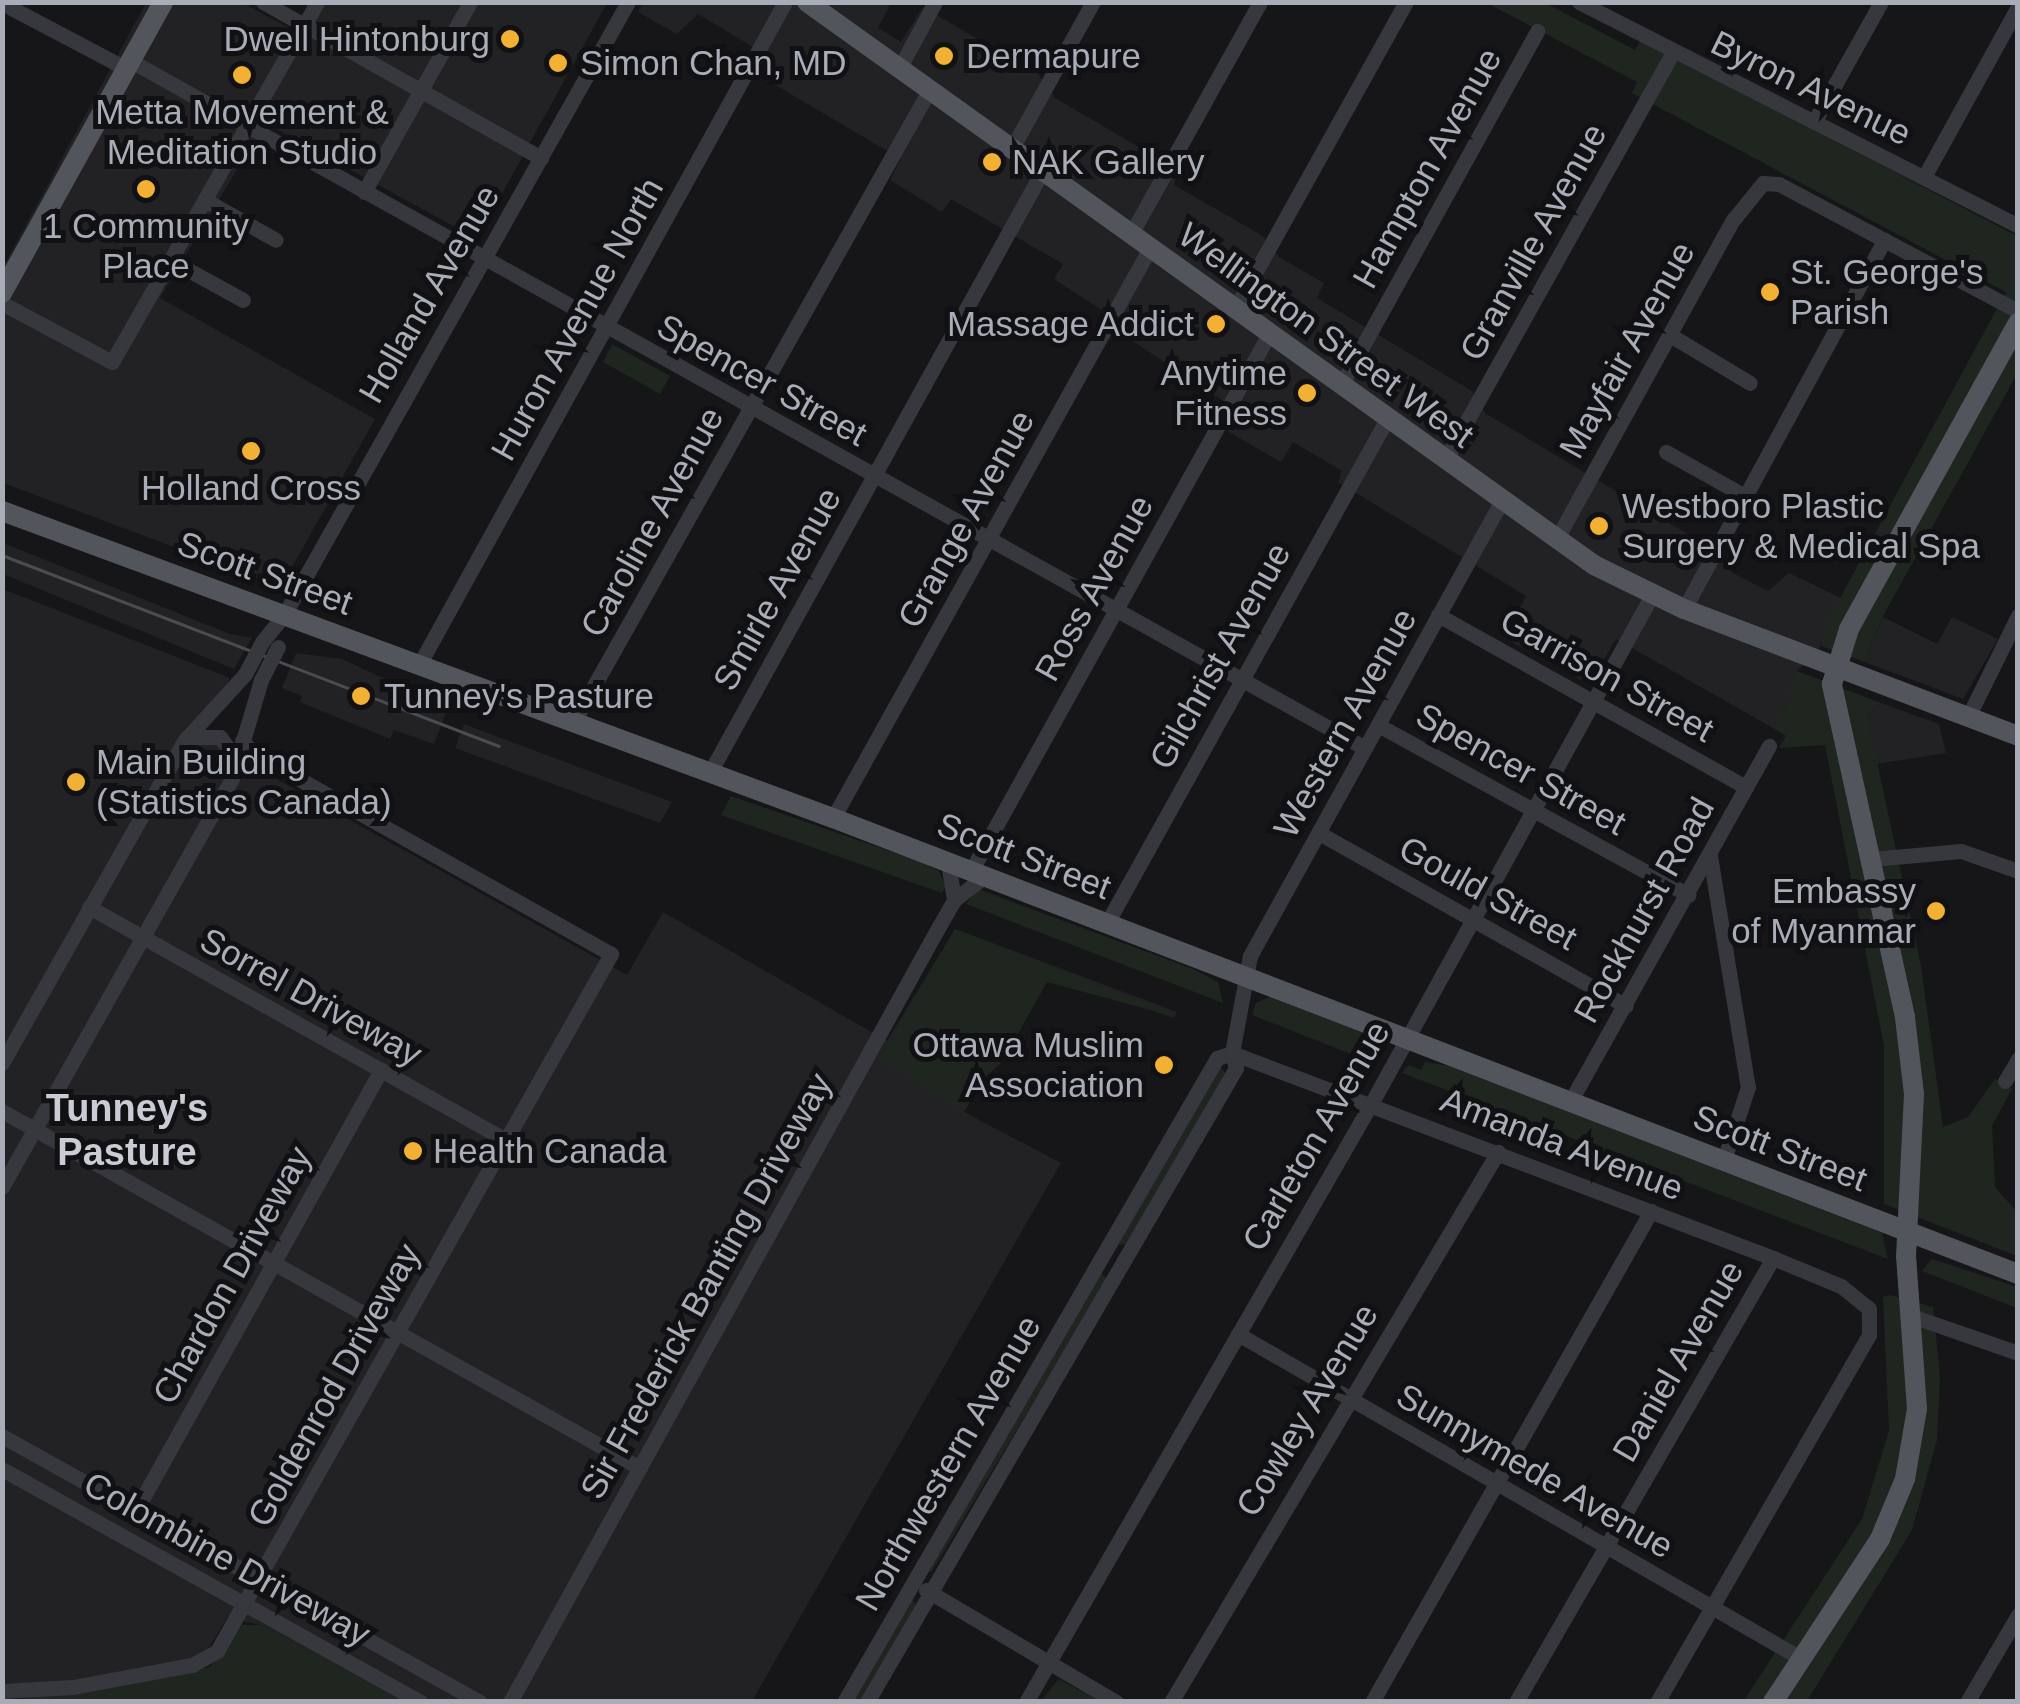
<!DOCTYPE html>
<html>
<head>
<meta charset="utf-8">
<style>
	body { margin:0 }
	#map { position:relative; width:2020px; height:1704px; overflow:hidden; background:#161618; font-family:Helvetica,sans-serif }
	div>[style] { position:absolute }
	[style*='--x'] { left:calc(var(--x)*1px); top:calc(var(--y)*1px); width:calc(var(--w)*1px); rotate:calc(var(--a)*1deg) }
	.built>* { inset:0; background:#222225 }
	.green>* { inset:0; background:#1e261f }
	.minor>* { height:15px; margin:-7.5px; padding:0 7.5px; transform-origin:7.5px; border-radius:7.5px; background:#37383d }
	.major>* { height:20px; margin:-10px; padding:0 10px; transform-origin:10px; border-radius:10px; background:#53555c }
	.tram>* { height:2.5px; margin:-1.25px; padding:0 1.25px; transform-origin:1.25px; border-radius:1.25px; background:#4a4c52 }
	.minor-bridge>* { height:15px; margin:-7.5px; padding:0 7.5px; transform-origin:7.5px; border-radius:7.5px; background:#37383d }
	.dots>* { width:28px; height:28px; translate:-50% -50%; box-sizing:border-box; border:5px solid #111113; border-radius:50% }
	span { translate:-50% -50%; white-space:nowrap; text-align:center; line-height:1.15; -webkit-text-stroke:10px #111113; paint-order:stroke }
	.poi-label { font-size:35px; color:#a8adb8 }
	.right { translate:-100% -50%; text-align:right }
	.left { translate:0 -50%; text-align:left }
	.street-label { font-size:35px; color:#a8adb8 }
	.neighbourhood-label { font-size:38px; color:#c9ccd4; font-weight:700 }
	.frame { position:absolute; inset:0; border:5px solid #a8adb8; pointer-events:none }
</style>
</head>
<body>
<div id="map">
	<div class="built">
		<div style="clip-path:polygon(643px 2px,891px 3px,878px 28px,901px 42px,923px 7px,1038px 74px,1055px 98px,1178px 170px,1174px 185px,1263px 236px,1279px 257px,1324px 283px,1317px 298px,1472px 391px,1485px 413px,1706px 545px,1733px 573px,1768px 591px,1789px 573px,1841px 598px,1821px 646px,1797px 671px,1793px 695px,1773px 728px,1616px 639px,1589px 684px,1504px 638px,1526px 596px,1338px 482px,1342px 471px,1293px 442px,1281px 462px,1227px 431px,1237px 410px,1116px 330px,1120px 322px,1054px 279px,1063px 264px,951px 199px,942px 212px,890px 180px,901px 159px,758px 75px,768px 56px,698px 14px,677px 34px,638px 12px)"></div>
		<div style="clip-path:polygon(146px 3px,242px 3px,299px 33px,317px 3px,607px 3px,477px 239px,265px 123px,160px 298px,375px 419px,281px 587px,3px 483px,3px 267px)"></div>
		<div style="clip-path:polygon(3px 543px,230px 634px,252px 638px,234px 669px,3px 574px)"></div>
		<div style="clip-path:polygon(3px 589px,230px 678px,200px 736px,627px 975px,663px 912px,887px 1041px,955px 929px,1177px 1012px,1174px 1018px,1041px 973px,964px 1112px,1061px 1163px,752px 1701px,394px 1701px,261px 1625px,227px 1618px,208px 1649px,189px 1660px,72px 1681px,3px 1684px)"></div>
		<div style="clip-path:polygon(1883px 617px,1937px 644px,1952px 617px,1998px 639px,1963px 699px,1870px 664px,1867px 654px)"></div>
		<div style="clip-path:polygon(296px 653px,342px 659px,441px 705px,447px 710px,434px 744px,394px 730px,390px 739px,300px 702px,302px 696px,282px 688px)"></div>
		<div style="clip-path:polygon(1881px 703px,1939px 724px,1946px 753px,1877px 764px,1867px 715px)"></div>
		<div style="clip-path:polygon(464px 724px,672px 802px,660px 823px,455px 748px)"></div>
	</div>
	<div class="green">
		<div style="clip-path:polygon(1487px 3px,1545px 3px,1635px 50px,1641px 40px,2017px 236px,2017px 374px,1883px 616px,1867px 654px,1870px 664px,1821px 646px,1826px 624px,2006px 292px,1632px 93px,1637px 82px)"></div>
		<div style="clip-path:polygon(612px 344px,670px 376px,660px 394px,603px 362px)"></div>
		<div style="clip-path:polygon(1797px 671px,1881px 703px,1867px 715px,1921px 966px,1943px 1127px,1968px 1117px,1995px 1079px,2012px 1089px,1992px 1126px,1995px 1187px,2017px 1212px,2017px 1256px,1884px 1204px,1884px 1046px,1825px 745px,1779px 748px,1786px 736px,1773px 728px,1793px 695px,1788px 690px)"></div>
		<div style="clip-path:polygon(731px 796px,918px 861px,938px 870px,946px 885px,942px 893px,721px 815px)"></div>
		<div style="clip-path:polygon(978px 889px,1193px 969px,1218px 982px,1223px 1003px,966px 904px)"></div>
		<div style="clip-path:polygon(955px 929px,1165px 1010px,1169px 1015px,1047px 982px,1002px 1062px,982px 1080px,964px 1112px,881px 1057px)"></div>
		<div style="clip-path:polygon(1270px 997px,1376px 1038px,1369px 1051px,1379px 1060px,1376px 1064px,1252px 1015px,1256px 1003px)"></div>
		<div style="clip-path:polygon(1425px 1062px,1451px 1066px,1882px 1233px,1888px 1259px,1402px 1073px,1408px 1065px,1421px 1070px)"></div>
		<div style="clip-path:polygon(1220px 1066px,1226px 1074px,1127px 1244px,1117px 1245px)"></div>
		<div style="clip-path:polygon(1932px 1259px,2017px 1287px,2017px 1308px,1922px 1271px)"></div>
		<div style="clip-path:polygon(1101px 1273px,1107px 1279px,931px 1573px,929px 1570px)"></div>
		<div style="clip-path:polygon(1890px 1295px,1933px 1307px,1940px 1377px,1937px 1440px,1912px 1530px,1807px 1701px,1743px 1702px,1862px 1519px,1889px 1431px,1883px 1297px)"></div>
		<div style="clip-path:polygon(912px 1600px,916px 1604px,862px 1701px,849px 1702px)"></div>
		<div style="clip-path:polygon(242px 1625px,261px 1625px,403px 1701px,3px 1702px,210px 1667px)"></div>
		<div style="clip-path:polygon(1059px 1679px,1099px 1701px,1041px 1701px)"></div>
	</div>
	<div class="minor">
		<div style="--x:263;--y:2;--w:319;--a:29.3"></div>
		<div style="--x:1579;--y:2;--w:493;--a:27"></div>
		<div style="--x:2;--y:3;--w:141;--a:27.8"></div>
		<div style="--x:131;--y:61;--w:1412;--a:29.11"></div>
		<div style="--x:900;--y:67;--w:74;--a:-61.7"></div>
		<div style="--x:1814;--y:122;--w:137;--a:-60.8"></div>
		<div style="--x:1012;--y:148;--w:167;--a:-61"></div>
		<div style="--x:1924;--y:177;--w:194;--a:-61.1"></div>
		<div style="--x:364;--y:192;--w:218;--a:-60.8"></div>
		<div style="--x:205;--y:200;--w:81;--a:29.4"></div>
		<div style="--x:1131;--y:234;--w:265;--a:-60.9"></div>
		<div style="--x:170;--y:260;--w:83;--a:28.7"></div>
		<div style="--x:2;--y:303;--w:125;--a:28.2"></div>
		<div style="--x:112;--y:362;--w:414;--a:-60.3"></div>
		<div style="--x:1235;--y:309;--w:351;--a:-60.9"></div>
		<div style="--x:1670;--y:335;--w:93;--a:31"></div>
		<div style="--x:1341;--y:385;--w:405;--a:-61"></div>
		<div style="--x:1666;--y:452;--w:93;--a:29.1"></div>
		<div style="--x:1445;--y:460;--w:467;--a:-60.8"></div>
		<div style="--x:1556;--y:540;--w:366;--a:-61.1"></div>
		<div style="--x:1733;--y:220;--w:48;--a:-51"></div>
		<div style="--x:1763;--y:183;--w:16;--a:4"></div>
		<div style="--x:1779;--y:184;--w:271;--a:28"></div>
		<div style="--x:1684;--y:609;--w:420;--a:-61.5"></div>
		<div style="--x:1438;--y:615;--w:353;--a:29.2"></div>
		<div style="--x:262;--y:642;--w:35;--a:-51"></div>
		<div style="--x:284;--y:615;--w:703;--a:-60.7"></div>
		<div style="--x:419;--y:665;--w:757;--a:-61.1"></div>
		<div style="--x:1968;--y:717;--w:113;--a:-63.7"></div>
		<div style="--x:573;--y:723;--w:728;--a:-60.62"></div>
		<div style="--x:1378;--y:725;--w:354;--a:28.7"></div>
		<div style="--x:187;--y:737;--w:33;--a:0"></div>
		<div style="--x:220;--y:737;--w:31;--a:54"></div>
		<div style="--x:709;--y:774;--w:690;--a:-61.06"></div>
		<div style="--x:833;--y:818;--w:652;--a:-60.92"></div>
		<div style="--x:1319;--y:833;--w:352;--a:29.4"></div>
		<div style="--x:1710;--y:856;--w:234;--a:80.7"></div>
		<div style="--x:1748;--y:1087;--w:77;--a:108.2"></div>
		<div style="--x:1872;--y:859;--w:89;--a:-5.1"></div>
		<div style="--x:1961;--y:851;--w:60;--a:19.3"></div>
		<div style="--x:948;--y:862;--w:38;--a:81"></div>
		<div style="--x:971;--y:871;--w:614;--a:-60.97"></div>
		<div style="--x:89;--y:907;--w:475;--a:29.2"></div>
		<div style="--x:1107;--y:923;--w:577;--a:-60.95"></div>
		<div style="--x:1232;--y:1053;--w:579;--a:20.75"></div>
		<div style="--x:1773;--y:1258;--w:74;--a:22.4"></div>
		<div style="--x:1841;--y:1286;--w:36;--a:39"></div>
		<div style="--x:1869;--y:1309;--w:26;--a:90"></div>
		<div style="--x:1869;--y:1335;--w:424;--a:120"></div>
		<div style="--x:2;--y:1063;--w:370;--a:-60.5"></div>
		<div style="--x:184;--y:741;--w:91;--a:-47.7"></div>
		<div style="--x:2005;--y:1081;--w:26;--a:-59"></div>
		<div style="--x:1570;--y:1102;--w:408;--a:-60.8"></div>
		<div style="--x:2;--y:1111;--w:731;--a:29.23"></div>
		<div style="--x:2;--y:1187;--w:469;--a:-60.6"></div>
		<div style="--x:232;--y:778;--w:102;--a:-73.5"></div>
		<div style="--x:1909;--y:1315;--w:115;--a:19.2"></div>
		<div style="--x:1238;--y:1334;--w:651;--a:29.95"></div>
		<div style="--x:2;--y:1436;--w:547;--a:29.1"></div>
		<div style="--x:2;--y:1469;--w:479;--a:29.1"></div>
		<div style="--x:136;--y:1510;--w:504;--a:-60.89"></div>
		<div style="--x:926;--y:1590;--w:221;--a:30.5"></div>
		<div style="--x:2;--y:1691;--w:71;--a:-3.2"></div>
		<div style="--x:73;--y:1687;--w:121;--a:-10.5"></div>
		<div style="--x:192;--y:1665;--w:29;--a:-29"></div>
		<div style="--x:217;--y:1651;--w:801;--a:-60.52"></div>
		<div style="--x:611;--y:954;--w:409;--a:-150.7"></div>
		<div style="--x:254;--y:754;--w:18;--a:-131"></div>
		<div style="--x:510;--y:1702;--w:884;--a:-61.06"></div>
		<div style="--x:938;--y:928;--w:32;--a:-60"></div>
		<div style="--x:954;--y:900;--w:39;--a:-38"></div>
		<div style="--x:844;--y:1702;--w:744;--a:-59.92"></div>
		<div style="--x:1217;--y:1058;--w:16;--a:-18"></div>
		<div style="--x:867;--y:1702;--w:734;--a:-59.8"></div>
		<div style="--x:1236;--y:1068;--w:16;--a:-105"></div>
		<div style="--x:1232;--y:1053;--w:99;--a:-79.5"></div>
		<div style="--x:1250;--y:956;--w:519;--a:-61.06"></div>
		<div style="--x:1026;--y:1702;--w:690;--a:-60.02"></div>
		<div style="--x:1371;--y:1104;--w:581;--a:-61.1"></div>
		<div style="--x:1171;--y:1702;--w:640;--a:-59.27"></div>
		<div style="--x:1372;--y:1702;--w:565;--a:-60.39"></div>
		<div style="--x:1516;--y:1702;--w:513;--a:-59.94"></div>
		<div style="--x:1967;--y:1702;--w:101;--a:-59.6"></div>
	</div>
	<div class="major">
		<div style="--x:807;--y:2;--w:968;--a:35.58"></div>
		<div style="--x:1594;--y:565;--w:100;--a:26.1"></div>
		<div style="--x:1684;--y:609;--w:357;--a:20.8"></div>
		<div style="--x:2;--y:293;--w:333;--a:-61"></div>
		<div style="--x:2;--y:511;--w:886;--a:20.28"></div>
		<div style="--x:833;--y:818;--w:1270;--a:21.05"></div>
		<div style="--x:1773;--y:1702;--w:195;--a:-56.7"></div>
		<div style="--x:1880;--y:1539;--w:65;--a:-67.4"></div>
		<div style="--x:1905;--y:1479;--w:71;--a:-80.3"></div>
		<div style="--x:1917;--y:1409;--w:152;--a:-94.1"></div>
		<div style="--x:1906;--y:1257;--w:163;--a:-87.2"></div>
		<div style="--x:1914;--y:1094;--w:78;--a:-96.7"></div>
		<div style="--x:1905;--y:1017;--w:341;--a:-102.4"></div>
		<div style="--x:1832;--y:684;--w:58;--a:-72.8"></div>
		<div style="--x:1849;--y:629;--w:350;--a:-61.1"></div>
	</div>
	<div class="tram">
		<div style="--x:2;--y:555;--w:532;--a:21.02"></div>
	</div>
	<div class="minor-bridge">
		<div style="--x:245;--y:674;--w:36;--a:-62"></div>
		<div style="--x:261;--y:680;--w:37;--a:-63"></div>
	</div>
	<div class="dots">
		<div style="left:510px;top:39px;background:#f2b134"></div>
		<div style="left:944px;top:56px;background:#f2b134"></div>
		<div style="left:558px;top:63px;background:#f2b134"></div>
		<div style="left:242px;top:75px;background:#f2b134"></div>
		<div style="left:992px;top:162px;background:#f2b134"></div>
		<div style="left:146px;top:189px;background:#f2b134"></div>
		<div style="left:1770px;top:292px;background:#f2b134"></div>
		<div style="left:1216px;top:324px;background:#f2b134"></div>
		<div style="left:1307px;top:393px;background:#f2b134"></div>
		<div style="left:251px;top:451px;background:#f2b134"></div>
		<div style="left:1599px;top:526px;background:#f2b134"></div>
		<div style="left:361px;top:696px;background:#f2b134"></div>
		<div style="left:76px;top:782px;background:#f2b134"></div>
		<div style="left:1936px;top:911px;background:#f2b134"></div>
		<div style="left:1164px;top:1065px;background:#f2b134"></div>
		<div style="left:413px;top:1151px;background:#f2b134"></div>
	</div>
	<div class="poi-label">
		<span class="right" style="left:490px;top:39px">Dwell Hintonburg</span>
		<span class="left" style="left:966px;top:56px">Dermapure</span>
		<span class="left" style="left:580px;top:63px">Simon Chan, MD</span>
		<span style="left:242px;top:132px">Metta Movement &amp;<br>Meditation Studio</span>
		<span class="left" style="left:1012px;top:162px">NAK Gallery</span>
		<span style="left:146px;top:246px">1 Community<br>Place</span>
		<span class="left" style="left:1790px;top:292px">St. George's<br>Parish</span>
		<span class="right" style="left:1194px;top:324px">Massage Addict</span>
		<span class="right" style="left:1287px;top:393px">Anytime<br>Fitness</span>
		<span style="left:251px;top:488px">Holland Cross</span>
		<span class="left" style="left:1622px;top:526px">Westboro Plastic<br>Surgery &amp; Medical Spa</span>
		<span class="left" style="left:384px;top:696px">Tunney's Pasture</span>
		<span class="left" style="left:96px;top:782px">Main Building<br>(Statistics Canada)</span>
		<span class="right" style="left:1916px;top:911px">Embassy<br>of Myanmar</span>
		<span class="right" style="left:1144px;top:1065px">Ottawa Muslim<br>Association</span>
		<span class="left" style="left:433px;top:1151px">Health Canada</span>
	</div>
	<div class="street-label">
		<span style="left:1811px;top:88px;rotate:26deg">Byron Avenue</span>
		<span style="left:1427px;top:168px;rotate:-61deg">Hampton Avenue</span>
		<span style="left:1533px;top:242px;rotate:-61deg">Granville Avenue</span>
		<span style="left:429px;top:294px;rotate:-60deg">Holland Avenue</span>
		<span style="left:577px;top:319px;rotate:-61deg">Huron Avenue North</span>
		<span style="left:1326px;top:335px;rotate:36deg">Wellington Street West</span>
		<span style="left:1627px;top:350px;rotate:-61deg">Mayfair Avenue</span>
		<span style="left:762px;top:380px;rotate:29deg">Spencer Street</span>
		<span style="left:966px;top:519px;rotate:-61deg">Grange Avenue</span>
		<span style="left:652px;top:522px;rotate:-61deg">Caroline Avenue</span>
		<span style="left:265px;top:573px;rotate:20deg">Scott Street</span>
		<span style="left:1094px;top:588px;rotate:-61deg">Ross Avenue</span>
		<span style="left:777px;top:589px;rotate:-61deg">Smirle Avenue</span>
		<span style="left:1220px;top:656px;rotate:-61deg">Gilchrist Avenue</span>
		<span style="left:1607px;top:675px;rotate:29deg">Garrison Street</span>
		<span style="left:1345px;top:723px;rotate:-61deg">Western Avenue</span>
		<span style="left:1521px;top:769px;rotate:29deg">Spencer Street</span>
		<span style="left:1024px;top:856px;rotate:21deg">Scott Street</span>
		<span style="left:1488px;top:893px;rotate:29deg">Gould Street</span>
		<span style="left:1644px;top:910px;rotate:-61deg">Rockhurst Road</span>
		<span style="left:311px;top:997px;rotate:29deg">Sorrel Driveway</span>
		<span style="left:1316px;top:1136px;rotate:-60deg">Carleton Avenue</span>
		<span style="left:1562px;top:1144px;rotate:21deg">Amanda Avenue</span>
		<span style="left:1780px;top:1148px;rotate:21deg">Scott Street</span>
		<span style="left:232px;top:1275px;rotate:-61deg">Chardon Driveway</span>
		<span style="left:706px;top:1286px;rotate:-61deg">Sir Frederick Banting Driveway</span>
		<span style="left:1678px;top:1361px;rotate:-60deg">Daniel Avenue</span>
		<span style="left:334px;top:1385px;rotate:-61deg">Goldenrod Driveway</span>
		<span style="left:1307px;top:1410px;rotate:-59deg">Cowley Avenue</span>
		<span style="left:948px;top:1463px;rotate:-60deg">Northwestern Avenue</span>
		<span style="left:1535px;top:1471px;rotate:30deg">Sunnymede Avenue</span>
		<span style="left:227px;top:1559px;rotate:29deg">Colombine Driveway</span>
	</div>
	<div class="neighbourhood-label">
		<span style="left:127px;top:1131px">Tunney's<br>Pasture</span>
	</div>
	<div class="frame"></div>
</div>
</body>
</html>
